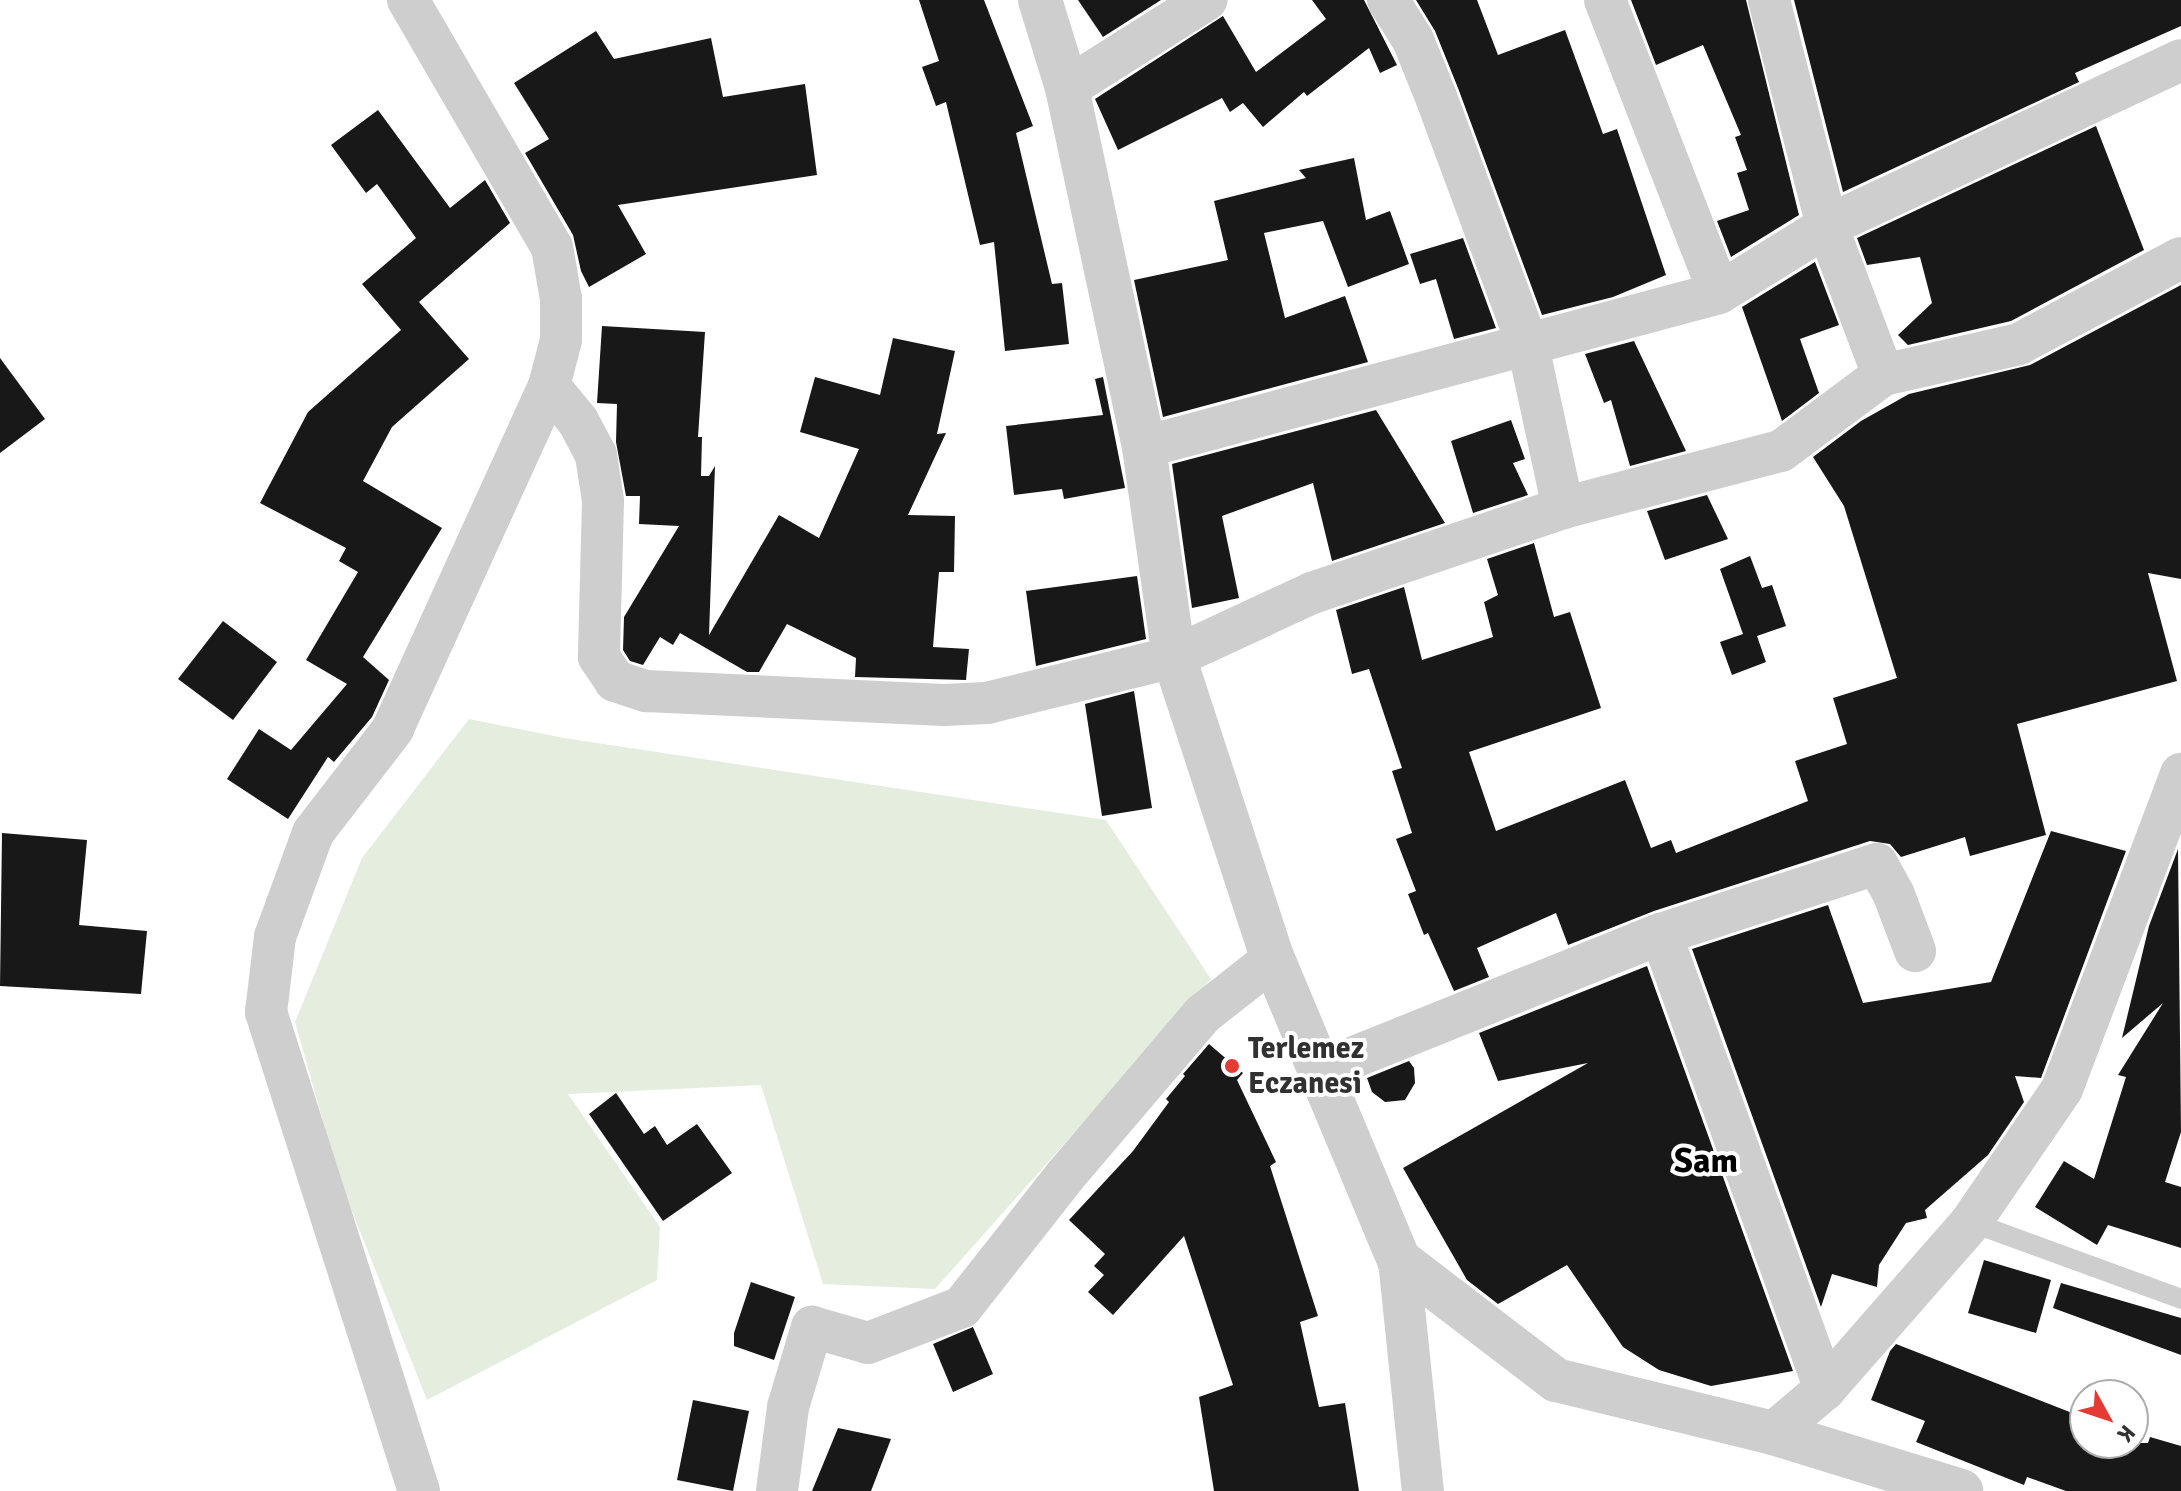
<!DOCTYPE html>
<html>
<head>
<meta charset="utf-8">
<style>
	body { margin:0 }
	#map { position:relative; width:2181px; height:1491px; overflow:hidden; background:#fff; font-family:Signika,sans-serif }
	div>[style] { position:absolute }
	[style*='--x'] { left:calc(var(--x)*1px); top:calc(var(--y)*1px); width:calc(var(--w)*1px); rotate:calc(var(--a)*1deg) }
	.green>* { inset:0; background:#e5eddf }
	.building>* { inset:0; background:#181818 }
	.service>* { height:20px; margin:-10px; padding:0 10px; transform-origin:10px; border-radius:10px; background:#cecece }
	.minor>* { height:42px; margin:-21px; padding:0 21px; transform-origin:21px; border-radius:21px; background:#cecece }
	.tertiary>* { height:44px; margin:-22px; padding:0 22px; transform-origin:22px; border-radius:22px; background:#cecece }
	.dots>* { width:22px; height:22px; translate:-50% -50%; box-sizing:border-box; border:4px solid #fff; border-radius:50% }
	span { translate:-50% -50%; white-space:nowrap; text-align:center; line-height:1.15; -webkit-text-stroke:8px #fff; paint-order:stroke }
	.poi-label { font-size:30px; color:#313131; font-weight:700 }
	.left { translate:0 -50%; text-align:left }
	.quarter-label { font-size:34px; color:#000; font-weight:700 }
	.north { position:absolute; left:2069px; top:1379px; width:80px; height:80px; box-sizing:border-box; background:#fff; border:2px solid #adadad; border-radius:50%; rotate:130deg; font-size:22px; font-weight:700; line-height:32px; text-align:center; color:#313131 }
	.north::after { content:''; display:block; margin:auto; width:28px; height:36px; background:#e63a34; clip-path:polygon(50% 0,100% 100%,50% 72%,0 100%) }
</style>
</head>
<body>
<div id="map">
	<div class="green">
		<div style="clip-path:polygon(469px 719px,564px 738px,1106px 820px,1211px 979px,935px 1289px,823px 1284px,761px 1085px,568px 1094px,660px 1227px,657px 1280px,427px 1400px,340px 1181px,295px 1022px,362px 858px)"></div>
	</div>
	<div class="building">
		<div style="clip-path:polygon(919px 0,984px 0,1033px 126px,1016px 133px,1052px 284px,1062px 283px,1069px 344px,1005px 351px,994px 242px,980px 245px,946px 102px,936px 106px,922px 67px,939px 61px)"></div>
		<div style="clip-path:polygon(1078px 0,1161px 0,1103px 37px)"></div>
		<div style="clip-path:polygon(1312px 0,1364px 0,1397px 65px,1380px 73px,1369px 48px,1307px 96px,1304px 92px,1263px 127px,1243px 103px,1230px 112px,1222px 98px,1118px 150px,1095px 99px,1223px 16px,1256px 72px,1326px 19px)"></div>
		<div style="clip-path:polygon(1416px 0,1477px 0,1498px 55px,1565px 30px,1603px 134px,1617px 129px,1666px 275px,1613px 297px,1542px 315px,1458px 88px,1435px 31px)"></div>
		<div style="clip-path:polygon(1631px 0,1746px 0,1799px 215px,1731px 257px,1717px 221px,1749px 210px,1737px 173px,1747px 170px,1735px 137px,1741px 135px,1703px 45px,1656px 65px)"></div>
		<div style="clip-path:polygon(1794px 0,2181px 0,2181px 26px,2075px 73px,2079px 82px,1843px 192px)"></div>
		<div style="clip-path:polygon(596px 31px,614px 59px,711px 38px,723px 97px,805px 84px,817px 175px,618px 205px,646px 254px,589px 287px,581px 271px,573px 235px,525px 153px,549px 139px,514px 83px)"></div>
		<div style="clip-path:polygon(378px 110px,450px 208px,485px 180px,510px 223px,419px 302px,469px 359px,392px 427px,363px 481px,442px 528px,363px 657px,389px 680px,372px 717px,334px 762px,328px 757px,288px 819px,227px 779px,259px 729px,291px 750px,347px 684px,306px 660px,358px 572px,339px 561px,346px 548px,260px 503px,308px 412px,401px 330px,362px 284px,416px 238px,377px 184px,366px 193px,331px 145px)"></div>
		<div style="clip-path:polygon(2096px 126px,2144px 250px,2011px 321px,1908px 345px,1898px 335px,1932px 303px,1920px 257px,1867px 265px,1857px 238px)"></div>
		<div style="clip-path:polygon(1354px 158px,1366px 220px,1390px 211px,1409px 264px,1348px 287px,1323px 221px,1264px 233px,1285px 318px,1345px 296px,1368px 362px,1163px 417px,1134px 280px,1228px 260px,1214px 201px,1306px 178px,1299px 170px)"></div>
		<div style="clip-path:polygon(1463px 238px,1496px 328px,1454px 339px,1436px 279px,1420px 284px,1410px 254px)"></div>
		<div style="clip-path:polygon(1815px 262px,1839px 325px,1800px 339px,1819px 393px,1782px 421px,1742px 307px)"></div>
		<div style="clip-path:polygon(2181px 285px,2181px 579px,2148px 573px,2177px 681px,2017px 724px,2046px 835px,1970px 856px,1965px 837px,1901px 857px,1890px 844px,1870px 841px,1654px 911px,1568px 945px,1556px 913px,1477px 948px,1489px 977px,1454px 991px,1428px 933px,1424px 935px,1408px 894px,1416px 891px,1396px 839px,1412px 833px,1392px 771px,1402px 768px,1369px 669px,1352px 674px,1336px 610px,1404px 587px,1422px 660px,1493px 637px,1484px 602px,1498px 595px,1487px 559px,1534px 543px,1554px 617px,1570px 612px,1601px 708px,1469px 752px,1496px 831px,1625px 780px,1651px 848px,1671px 840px,1676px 853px,1808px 801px,1795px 761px,1847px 744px,1833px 698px,1897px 678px,1844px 506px,1813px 457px,1861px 421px,1909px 394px,2030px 365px)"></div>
		<div style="clip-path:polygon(602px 326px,705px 332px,698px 437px,702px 437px,701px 476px,709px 476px,715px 466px,709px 635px,779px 515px,819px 538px,859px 449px,800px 432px,815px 377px,880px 395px,893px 338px,955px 351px,937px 434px,946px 433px,908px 515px,955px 516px,954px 572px,939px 572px,933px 647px,969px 649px,966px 680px,855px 677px,856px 658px,787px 624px,759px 672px,747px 672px,680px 633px,673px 645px,660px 637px,643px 665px,630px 661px,623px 650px,624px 617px,679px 526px,639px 524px,640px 496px,626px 496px,616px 442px,617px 404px,597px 403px)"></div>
		<div style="clip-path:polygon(1634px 341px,1686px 451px,1630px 466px,1611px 400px,1604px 403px,1585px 354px)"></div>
		<div style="clip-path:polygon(0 358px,45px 419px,0 453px)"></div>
		<div style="clip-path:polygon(1103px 377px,1125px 488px,1064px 499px,1062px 489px,1014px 495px,1006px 426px,1103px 415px,1095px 379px)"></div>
		<div style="clip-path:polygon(1376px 410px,1445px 523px,1332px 561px,1313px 483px,1222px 516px,1239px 598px,1192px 608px,1172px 464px)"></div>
		<div style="clip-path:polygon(1511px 420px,1525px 459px,1513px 463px,1528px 495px,1473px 513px,1451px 441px)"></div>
		<div style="clip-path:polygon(1707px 495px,1728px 539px,1665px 560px,1647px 511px)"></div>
		<div style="clip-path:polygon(1750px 556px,1762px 588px,1772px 585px,1786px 626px,1757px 636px,1766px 662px,1732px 675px,1720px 642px,1743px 634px,1720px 569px)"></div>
		<div style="clip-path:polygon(1137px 576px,1146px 639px,1036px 666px,1026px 591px)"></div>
		<div style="clip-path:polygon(223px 621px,277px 662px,233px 720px,178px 679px)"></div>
		<div style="clip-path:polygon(1134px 691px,1152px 808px,1102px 816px,1085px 704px)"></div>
		<div style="clip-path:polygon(2051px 831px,2126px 851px,2041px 1078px,2015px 1076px,2024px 1102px,1988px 1155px,1925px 1210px,1927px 1218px,1906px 1223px,1879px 1265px,1877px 1287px,1832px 1274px,1821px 1307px,1692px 949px,1828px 905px,1863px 1003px,1991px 982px)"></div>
		<div style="clip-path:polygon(2px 833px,87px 840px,79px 925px,147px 931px,141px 994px,0 986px)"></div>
		<div style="clip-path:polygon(2178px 849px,2181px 1132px,2165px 1182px,2181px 1187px,2181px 1248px,2108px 1225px,2097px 1245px,2035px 1207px,2064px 1161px,2094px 1179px,2126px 1077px,2118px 1075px,2163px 1003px,2122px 1038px,2149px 926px)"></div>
		<div style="clip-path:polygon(1647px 966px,1793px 1371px,1711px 1386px,1659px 1370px,1623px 1347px,1567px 1265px,1498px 1304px,1467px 1280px,1403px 1168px,1588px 1063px,1498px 1081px,1479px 1033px)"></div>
		<div style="clip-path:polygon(1209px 1044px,1243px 1073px,1237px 1080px,1276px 1162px,1270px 1166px,1318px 1316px,1300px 1322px,1319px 1407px,1345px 1403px,1359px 1491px,1214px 1491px,1199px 1397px,1233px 1385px,1184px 1236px,1113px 1315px,1088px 1292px,1104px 1275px,1094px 1266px,1105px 1254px,1069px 1220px,1133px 1151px,1169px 1102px,1166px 1099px,1185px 1076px,1183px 1074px)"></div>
		<div style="clip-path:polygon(1409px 1061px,1414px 1068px,1415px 1083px,1405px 1100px,1385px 1102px,1372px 1092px,1367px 1078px)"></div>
		<div style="clip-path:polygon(616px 1093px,644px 1134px,655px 1126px,667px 1145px,697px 1124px,732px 1173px,663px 1221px,589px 1114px)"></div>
		<div style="clip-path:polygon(1984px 1260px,2051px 1280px,2036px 1333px,1968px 1313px)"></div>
		<div style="clip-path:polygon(751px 1282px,795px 1297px,774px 1360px,734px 1346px,734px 1333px)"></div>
		<div style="clip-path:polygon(2061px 1283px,2181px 1318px,2181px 1355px,2053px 1308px)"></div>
		<div style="clip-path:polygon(973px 1327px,993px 1374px,953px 1392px,933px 1344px)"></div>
		<div style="clip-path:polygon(1896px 1344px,2085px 1418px,2085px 1443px,2148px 1443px,2150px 1437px,2181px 1446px,2181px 1491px,2066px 1491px,2027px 1477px,2024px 1485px,1916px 1442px,1925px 1421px,1871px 1400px,1890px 1351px)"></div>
		<div style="clip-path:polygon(693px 1400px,749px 1411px,733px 1491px,677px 1480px)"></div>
		<div style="clip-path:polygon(838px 1428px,891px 1439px,871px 1491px,812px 1491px)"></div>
	</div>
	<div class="service">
		<div style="--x:1971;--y:1222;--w:224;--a:20.1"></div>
	</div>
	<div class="minor">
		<div style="--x:408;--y:0;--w:286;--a:59.8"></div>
		<div style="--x:552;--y:247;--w:53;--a:80.2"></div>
		<div style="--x:561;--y:299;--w:41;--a:90"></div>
		<div style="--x:561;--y:340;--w:48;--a:104.6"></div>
		<div style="--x:549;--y:386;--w:377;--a:114.5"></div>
		<div style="--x:393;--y:729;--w:131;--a:127.6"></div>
		<div style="--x:313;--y:833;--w:111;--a:110.1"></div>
		<div style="--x:275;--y:937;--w:76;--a:96.8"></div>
		<div style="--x:266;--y:1012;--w:503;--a:72.29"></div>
		<div style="--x:1388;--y:0;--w:47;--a:58"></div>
		<div style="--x:1413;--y:40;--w:61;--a:68"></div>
		<div style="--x:1436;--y:97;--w:265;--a:69.7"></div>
		<div style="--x:1528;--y:346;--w:166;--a:77.8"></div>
		<div style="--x:1605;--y:0;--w:314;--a:68.7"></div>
		<div style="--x:1067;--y:88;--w:165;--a:-32.3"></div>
		<div style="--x:1883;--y:375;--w:139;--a:-12.8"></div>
		<div style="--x:2019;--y:344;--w:183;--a:-28"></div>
		<div style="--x:549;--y:386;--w:45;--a:50.4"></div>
		<div style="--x:578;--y:421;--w:38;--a:62"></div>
		<div style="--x:596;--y:455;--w:47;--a:81.3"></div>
		<div style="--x:603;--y:501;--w:156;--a:91.5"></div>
		<div style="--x:599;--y:657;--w:29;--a:56"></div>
		<div style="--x:615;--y:681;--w:33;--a:18"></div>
		<div style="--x:646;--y:691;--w:298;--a:2.7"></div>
		<div style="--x:944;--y:705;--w:43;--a:-2.7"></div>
		<div style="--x:987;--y:703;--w:193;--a:-13.8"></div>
		<div style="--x:1174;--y:657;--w:152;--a:-24.9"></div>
		<div style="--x:1312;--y:593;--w:265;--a:-18.7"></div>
		<div style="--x:1563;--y:508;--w:225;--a:-14.7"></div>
		<div style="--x:1781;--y:451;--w:127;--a:-36.7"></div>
		<div style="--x:1883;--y:375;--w:159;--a:-110.6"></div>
		<div style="--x:1827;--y:226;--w:233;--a:-104.4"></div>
		<div style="--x:1144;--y:447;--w:595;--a:-14.99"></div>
		<div style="--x:1719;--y:293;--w:127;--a:-31.8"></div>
		<div style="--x:1827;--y:226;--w:391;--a:-25.1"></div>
		<div style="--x:1661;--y:934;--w:484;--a:70.2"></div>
		<div style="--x:1322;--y:1070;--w:365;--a:-21.9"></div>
		<div style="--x:1661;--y:934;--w:227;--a:-18"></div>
		<div style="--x:1877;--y:864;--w:35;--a:61"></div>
		<div style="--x:1894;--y:895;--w:60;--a:69.4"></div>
		<div style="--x:1399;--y:1260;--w:232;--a:84.1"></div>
		<div style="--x:1773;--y:1433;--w:68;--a:-40.2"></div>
		<div style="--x:1825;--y:1389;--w:222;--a:-48.8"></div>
		<div style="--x:1971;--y:1222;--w:161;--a:-55.6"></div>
		<div style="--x:2062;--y:1089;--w:337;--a:-69.3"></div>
		<div style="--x:777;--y:1491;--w:85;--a:-82.5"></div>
		<div style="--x:788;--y:1407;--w:84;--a:-73.3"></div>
		<div style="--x:812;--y:1327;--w:58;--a:15.9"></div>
		<div style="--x:868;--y:1343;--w:101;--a:-21"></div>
		<div style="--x:962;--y:1307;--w:167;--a:-51.8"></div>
		<div style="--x:1065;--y:1176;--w:213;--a:-49.6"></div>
		<div style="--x:1203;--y:1014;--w:89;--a:-38.2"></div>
	</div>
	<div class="tertiary">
		<div style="--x:1040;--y:0;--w:92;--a:72.9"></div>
		<div style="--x:1067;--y:88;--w:367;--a:77.9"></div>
		<div style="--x:1144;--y:447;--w:212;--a:81.9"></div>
		<div style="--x:1174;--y:657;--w:318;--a:71.9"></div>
		<div style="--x:1273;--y:959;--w:326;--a:67.3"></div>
		<div style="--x:1399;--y:1260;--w:198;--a:37.4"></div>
		<div style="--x:1556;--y:1380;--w:223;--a:13.7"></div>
		<div style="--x:1773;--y:1433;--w:197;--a:17.1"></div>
	</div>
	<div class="dots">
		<div style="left:1232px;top:1066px;background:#e63a34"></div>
	</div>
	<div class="poi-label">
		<span class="left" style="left:1248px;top:1066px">Terlemez<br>Eczanesi</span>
	</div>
	<div class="quarter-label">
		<span style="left:1706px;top:1162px">Sam</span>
	</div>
	<div class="north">K</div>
</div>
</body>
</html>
